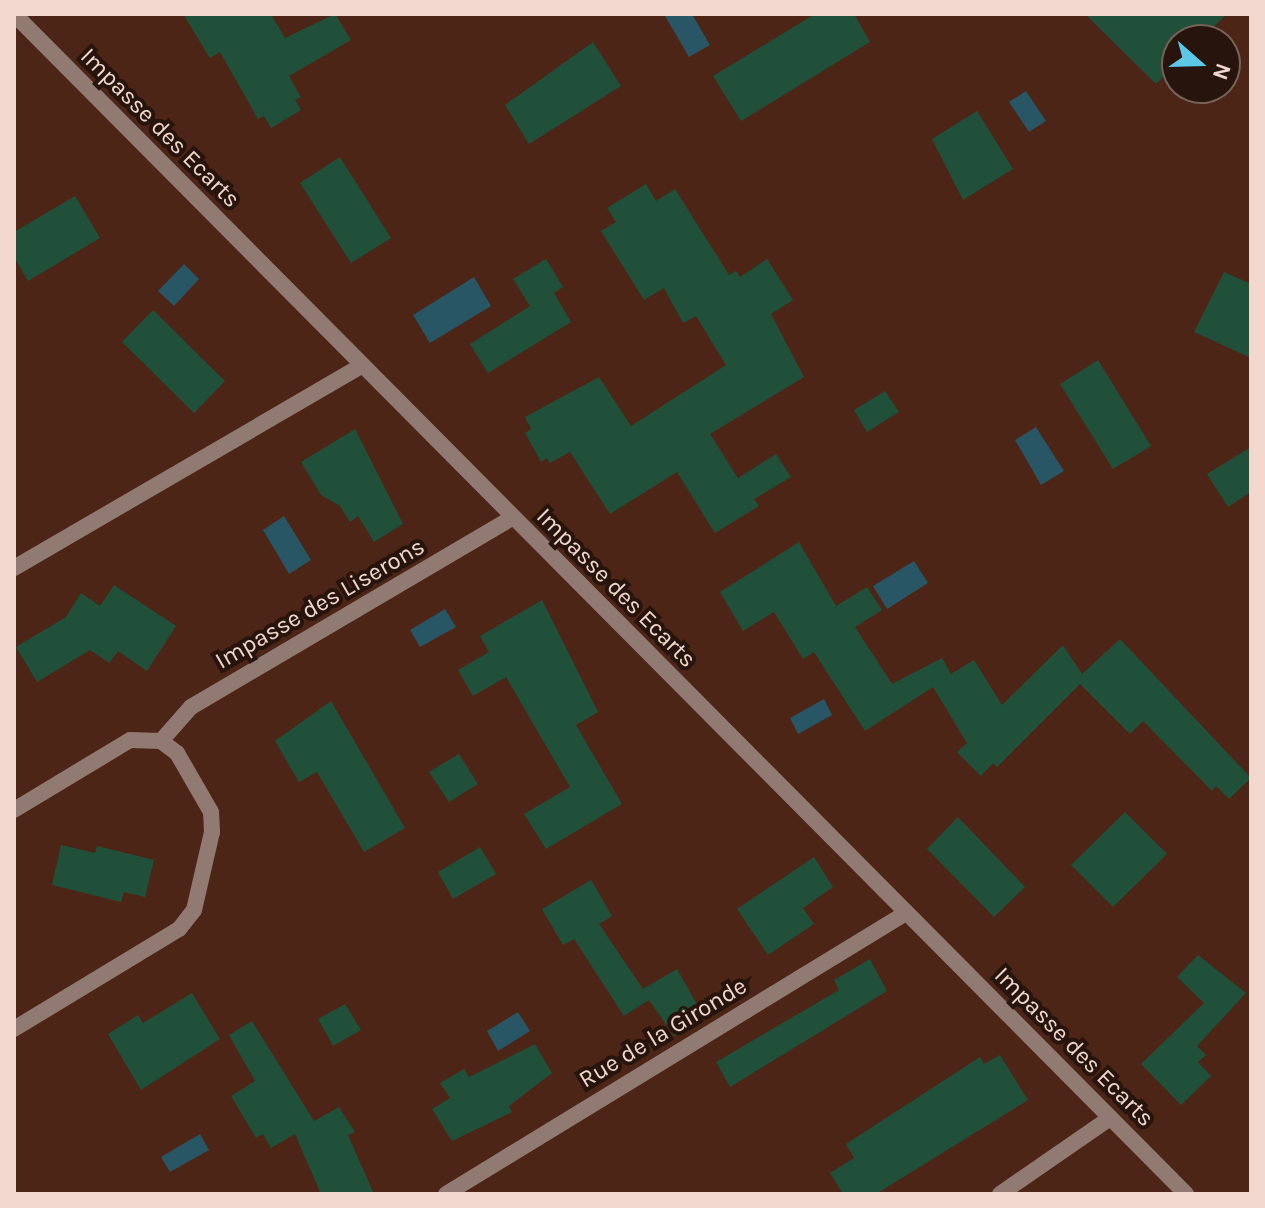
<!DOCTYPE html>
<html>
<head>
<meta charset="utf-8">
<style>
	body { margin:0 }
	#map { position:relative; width:1265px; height:1208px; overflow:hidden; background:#4c2516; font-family:Karla,sans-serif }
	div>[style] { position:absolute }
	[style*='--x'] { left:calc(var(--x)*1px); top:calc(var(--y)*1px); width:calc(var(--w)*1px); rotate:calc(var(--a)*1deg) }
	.water>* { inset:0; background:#285664 }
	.building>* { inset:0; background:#20503a }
	.lane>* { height:16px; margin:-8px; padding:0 8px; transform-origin:8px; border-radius:8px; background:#907a72 }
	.street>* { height:16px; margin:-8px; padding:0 8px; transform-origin:8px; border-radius:8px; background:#907a72 }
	span { translate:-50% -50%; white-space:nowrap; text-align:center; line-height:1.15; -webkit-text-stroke:8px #26140d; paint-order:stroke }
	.street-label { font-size:24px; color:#f1d7cd }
	.frame { position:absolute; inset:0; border:16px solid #f1d7cd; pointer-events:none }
	.north { position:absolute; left:1161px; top:24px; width:80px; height:80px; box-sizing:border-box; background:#26140d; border:2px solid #77625a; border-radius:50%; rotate:110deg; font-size:22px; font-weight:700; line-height:32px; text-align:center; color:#f1d7cd }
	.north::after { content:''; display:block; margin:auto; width:28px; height:36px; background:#5dc7e8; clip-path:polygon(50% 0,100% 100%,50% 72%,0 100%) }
</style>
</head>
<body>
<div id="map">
	<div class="water">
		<div style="clip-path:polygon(692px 14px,710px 45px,689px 57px,665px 16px)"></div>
		<div style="clip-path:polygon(1026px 91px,1046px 121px,1029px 132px,1009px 102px)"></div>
		<div style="clip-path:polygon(184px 264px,199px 279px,174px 306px,158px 291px)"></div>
		<div style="clip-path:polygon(474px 277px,491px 306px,430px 343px,413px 315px)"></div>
		<div style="clip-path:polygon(1036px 427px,1064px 471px,1041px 485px,1015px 440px)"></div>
		<div style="clip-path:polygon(284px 516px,311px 560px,289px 574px,263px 530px)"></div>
		<div style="clip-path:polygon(914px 561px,928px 583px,887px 609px,873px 586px)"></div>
		<div style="clip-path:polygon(445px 609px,456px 627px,420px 647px,410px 630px)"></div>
		<div style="clip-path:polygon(824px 699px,832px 715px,798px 734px,790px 718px)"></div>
		<div style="clip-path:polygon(518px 1012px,530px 1031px,498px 1051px,487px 1031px)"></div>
		<div style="clip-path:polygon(200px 1134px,209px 1150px,170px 1172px,161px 1157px)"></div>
	</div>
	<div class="building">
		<div style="clip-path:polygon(183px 14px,271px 14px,285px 38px,335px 14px,351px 40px,289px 76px,301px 97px,295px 100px,301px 110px,271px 128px,264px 116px,258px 119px,220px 52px,210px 58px)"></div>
		<div style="clip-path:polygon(815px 14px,854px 14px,870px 42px,741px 121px,713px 76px)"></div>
		<div style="clip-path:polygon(1085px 14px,1227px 14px,1200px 40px,1188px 40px,1177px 30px,1177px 63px,1156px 84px)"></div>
		<div style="clip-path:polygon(593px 42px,621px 86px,529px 144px,505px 105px)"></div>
		<div style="clip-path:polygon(977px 111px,1013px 169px,963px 200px,932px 139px)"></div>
		<div style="clip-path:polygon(340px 157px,391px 238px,351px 263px,300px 183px)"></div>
		<div style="clip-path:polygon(646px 184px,656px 201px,675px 189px,729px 275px,736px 271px,740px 277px,767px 259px,793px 300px,771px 314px,804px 377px,710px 434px,738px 478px,776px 454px,791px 477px,754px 499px,759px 506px,715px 533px,677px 472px,610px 514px,570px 452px,550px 463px,547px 458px,541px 462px,525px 433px,531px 429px,525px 417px,599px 377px,631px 426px,726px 365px,696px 316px,683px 323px,664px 288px,644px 300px,601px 231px,616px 222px,607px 208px)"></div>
		<div style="clip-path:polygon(75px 196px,100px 238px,28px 281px,14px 257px,14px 232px)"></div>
		<div style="clip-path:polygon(546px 259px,563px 287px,554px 293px,571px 322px,488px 373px,470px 344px,530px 306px,513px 279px)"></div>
		<div style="clip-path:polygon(1224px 272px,1251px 284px,1251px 358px,1194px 332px)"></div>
		<div style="clip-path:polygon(153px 310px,225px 381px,194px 413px,122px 342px)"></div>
		<div style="clip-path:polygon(1098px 360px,1151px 446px,1113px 469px,1060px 384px)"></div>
		<div style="clip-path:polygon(885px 391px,899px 412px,867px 432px,854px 410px)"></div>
		<div style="clip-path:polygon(355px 429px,403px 524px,374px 542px,358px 516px,350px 522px,340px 506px,321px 495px,301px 462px)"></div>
		<div style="clip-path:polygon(1251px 447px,1251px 492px,1228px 507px,1207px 474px)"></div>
		<div style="clip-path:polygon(799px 542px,836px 606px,867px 587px,882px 610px,855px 627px,892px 684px,942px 658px,951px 674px,974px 660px,1002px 705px,1063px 645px,1082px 674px,1120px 639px,1251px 778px,1229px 799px,1216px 786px,1212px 791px,1143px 721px,1130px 734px,1080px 684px,997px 767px,993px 763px,981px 776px,957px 752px,967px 743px,933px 687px,865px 731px,814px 652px,803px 659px,774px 612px,743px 631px,720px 592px)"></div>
		<div style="clip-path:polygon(114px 585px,176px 626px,147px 671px,118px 651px,109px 663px,90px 650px,37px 682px,16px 647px,66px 617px,81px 593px,100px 606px)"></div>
		<div style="clip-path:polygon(542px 600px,598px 712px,576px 725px,622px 804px,546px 849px,524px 814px,570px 787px,506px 677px,473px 696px,458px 670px,489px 652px,480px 636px)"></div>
		<div style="clip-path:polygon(331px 701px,405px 828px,364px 852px,317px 772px,299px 782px,275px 741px)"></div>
		<div style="clip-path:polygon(459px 754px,478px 784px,449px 802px,429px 772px)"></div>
		<div style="clip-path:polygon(1125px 812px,1167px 854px,1113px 907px,1071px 865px)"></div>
		<div style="clip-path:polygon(958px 817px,1025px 887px,994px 917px,927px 849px)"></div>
		<div style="clip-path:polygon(61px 845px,95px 853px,97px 846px,154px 860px,145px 897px,124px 892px,121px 902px,52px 885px)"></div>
		<div style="clip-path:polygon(480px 847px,496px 874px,453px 899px,438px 872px)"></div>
		<div style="clip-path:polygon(814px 857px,833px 887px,803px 908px,814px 924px,768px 955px,737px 909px)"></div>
		<div style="clip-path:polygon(591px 880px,612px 916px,599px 924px,643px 989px,677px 969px,704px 1017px,674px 1036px,649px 1000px,624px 1016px,574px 939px,563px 945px,542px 909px)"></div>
		<div style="clip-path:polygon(1198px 955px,1246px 993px,1197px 1046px,1206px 1055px,1198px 1062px,1211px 1076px,1181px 1105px,1141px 1064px,1204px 1003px,1177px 977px)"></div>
		<div style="clip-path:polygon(870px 959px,887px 991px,730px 1087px,716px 1062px,839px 990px,834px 980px)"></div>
		<div style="clip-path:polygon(192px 993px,220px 1039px,141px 1090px,108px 1034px,138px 1015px,143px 1023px)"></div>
		<div style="clip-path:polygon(345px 1004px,361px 1030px,333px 1046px,318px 1019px)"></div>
		<div style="clip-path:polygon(252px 1021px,314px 1121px,339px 1107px,355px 1132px,348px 1135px,374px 1194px,321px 1194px,295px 1134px,271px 1148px,263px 1134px,256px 1138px,231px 1096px,255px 1081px,229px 1035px)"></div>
		<div style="clip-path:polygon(535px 1044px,552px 1073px,509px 1106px,512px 1112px,452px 1141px,432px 1109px,450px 1098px,440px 1083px,464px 1069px,469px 1077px)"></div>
		<div style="clip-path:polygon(1000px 1055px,1028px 1100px,876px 1194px,843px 1194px,830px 1173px,854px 1158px,846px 1144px,980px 1057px,984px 1064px)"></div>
	</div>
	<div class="lane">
		<div style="--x:14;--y:568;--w:402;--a:-30.2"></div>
		<div style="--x:446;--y:1194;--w:539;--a:-31.42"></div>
	</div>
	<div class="street">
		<div style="--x:14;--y:14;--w:1663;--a:45.19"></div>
		<div style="--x:161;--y:741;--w:45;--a:-48.6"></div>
		<div style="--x:191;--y:707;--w:374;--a:-30.5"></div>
		<div style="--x:14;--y:810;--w:135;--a:-31.1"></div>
		<div style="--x:130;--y:740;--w:31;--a:2"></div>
		<div style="--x:161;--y:741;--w:20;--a:37"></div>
		<div style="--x:177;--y:753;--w:68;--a:60"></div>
		<div style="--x:211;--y:812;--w:20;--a:87"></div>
		<div style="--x:212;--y:832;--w:80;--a:103"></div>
		<div style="--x:194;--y:910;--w:24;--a:128"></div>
		<div style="--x:179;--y:929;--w:193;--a:148.8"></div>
		<div style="--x:1000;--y:1194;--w:134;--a:-34.6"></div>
	</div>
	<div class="street-label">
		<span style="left:160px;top:128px;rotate:45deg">Impasse des Ecarts</span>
		<span style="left:616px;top:588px;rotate:45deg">Impasse des Ecarts</span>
		<span style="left:320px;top:604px;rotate:-30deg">Impasse des Liserons</span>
		<span style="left:663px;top:1033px;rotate:-31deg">Rue de la Gironde</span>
		<span style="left:1074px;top:1047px;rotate:45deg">Impasse des Ecarts</span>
	</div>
	<div class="frame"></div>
	<div class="north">N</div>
</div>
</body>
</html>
